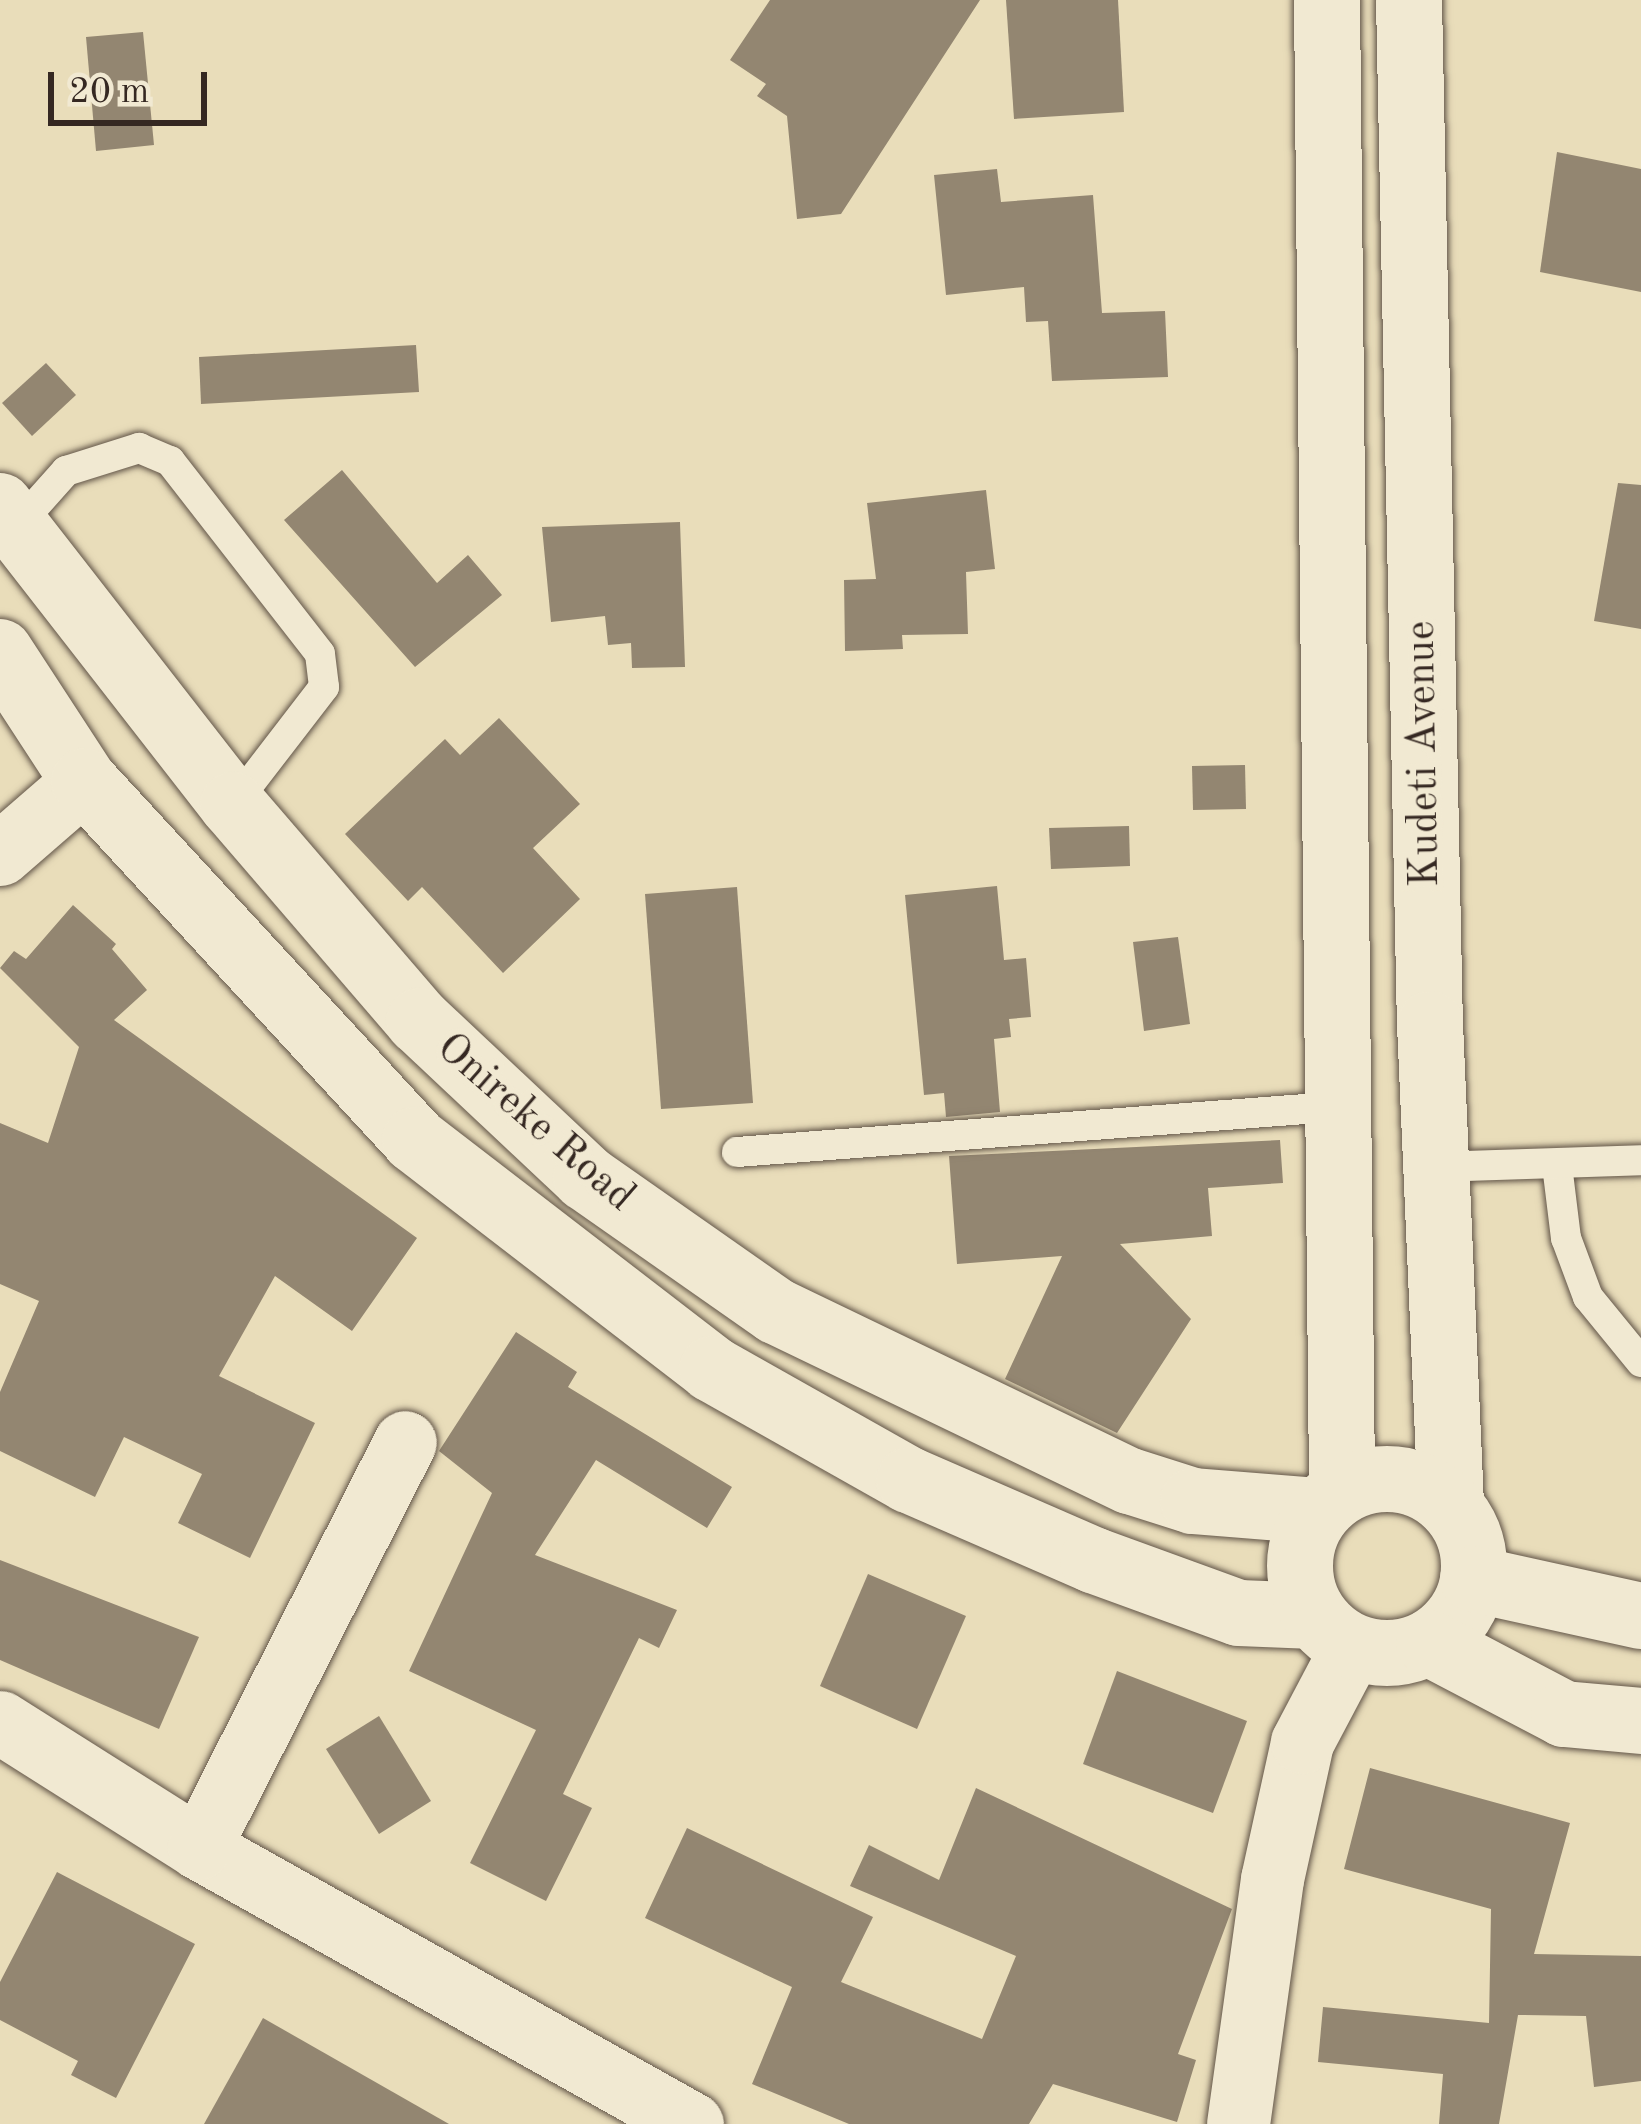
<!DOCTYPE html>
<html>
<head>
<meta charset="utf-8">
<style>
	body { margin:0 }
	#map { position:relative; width:1641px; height:2124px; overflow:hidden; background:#e9ddba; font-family:"Old Standard TT",serif }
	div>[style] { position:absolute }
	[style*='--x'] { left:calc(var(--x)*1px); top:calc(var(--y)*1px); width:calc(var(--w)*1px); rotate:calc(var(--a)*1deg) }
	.building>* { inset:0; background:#938671 }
	.roads { filter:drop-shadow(0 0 3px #625548) drop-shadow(0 0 3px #625548) }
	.service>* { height:30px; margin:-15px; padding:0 15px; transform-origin:15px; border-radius:15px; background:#f1e9d2 }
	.minor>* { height:63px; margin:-31.5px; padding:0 31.5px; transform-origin:31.5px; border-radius:31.5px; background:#f1e9d2 }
	.secondary>* { height:66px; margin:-33px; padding:0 33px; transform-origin:33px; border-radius:33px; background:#f1e9d2 }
	.secondary>.ring { margin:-33px; padding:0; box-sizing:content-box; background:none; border:66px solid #f1e9d2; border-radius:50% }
	span { translate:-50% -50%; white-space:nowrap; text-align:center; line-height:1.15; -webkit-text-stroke:12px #f1e9d2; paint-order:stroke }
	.street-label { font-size:42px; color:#352822 }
	.scale { position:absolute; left:48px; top:72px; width:159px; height:54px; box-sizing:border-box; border:6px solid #352822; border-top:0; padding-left:15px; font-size:36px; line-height:42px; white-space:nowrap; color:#352822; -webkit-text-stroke:9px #f1e9d2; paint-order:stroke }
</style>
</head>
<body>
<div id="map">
	<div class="building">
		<div style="clip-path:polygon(770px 0,980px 0,841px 214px,797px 219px,787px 116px,757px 96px,766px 84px,730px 60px)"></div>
		<div style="clip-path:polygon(1006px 0,1118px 0,1124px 112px,1014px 119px)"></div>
		<div style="clip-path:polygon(143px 32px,154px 145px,96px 151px,86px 37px)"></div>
		<div style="clip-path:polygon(1557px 152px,1641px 169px,1641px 292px,1540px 272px)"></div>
		<div style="clip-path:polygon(997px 169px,1001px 202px,1093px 195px,1102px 313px,1165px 311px,1168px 377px,1052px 381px,1048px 321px,1026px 322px,1024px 287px,946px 295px,934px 175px)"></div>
		<div style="clip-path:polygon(416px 345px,419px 392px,201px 404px,199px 357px)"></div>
		<div style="clip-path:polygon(46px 363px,76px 395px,32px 436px,2px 403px)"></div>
		<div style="clip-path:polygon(342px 470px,437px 583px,468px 555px,502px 595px,415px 667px,284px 520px)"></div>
		<div style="clip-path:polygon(1618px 483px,1641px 485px,1641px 629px,1594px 621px)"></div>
		<div style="clip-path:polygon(986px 490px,995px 569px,966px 572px,968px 634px,902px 635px,903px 649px,845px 651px,844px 580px,876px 579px,867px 503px)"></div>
		<div style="clip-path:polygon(680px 522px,685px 667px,632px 668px,631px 643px,608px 645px,605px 616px,551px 622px,542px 527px)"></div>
		<div style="clip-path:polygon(499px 718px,580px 804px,533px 848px,580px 899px,503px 973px,422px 887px,408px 901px,345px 834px,445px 739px,460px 755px)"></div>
		<div style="clip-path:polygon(1245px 765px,1246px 809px,1193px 810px,1192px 766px)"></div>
		<div style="clip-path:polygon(1129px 826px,1130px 866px,1051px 869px,1049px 828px)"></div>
		<div style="clip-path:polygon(997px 886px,1004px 960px,1026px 958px,1031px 1017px,1009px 1019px,1011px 1037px,994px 1039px,1000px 1112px,946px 1117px,944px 1093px,924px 1095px,905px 895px)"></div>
		<div style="clip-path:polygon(737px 887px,753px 1103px,661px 1109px,645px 894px)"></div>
		<div style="clip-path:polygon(73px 905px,116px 944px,112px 949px,147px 990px,114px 1020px,417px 1238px,352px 1331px,275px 1276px,219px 1376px,315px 1423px,250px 1558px,178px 1523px,202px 1474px,124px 1437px,95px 1497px,0 1451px,0 1392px,39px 1301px,0 1284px,0 1123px,48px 1143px,79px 1047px,0 968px,14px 951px,26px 959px)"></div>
		<div style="clip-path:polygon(1178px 937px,1190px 1024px,1144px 1031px,1133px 942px)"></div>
		<div style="clip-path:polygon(1280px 1140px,1283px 1183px,1208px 1188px,1212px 1236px,1120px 1244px,1191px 1319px,1117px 1433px,1005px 1379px,1062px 1256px,957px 1264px,949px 1156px)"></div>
		<div style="clip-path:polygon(516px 1332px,577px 1372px,568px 1387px,732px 1487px,707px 1528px,596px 1460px,535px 1555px,677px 1610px,659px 1648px,639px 1638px,563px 1794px,592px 1808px,546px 1901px,470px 1863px,536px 1730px,409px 1671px,492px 1493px,439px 1451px)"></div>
		<div style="clip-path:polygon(0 1560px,199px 1637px,159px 1729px,0 1660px)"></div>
		<div style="clip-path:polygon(868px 1574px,966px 1616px,917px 1729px,820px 1686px)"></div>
		<div style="clip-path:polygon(1117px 1671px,1247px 1721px,1213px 1813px,1083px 1764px)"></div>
		<div style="clip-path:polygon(379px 1716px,431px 1801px,379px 1834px,326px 1749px)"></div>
		<div style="clip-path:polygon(1370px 1768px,1570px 1823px,1534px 1954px,1641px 1956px,1641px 2081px,1594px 2087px,1586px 2016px,1518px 2015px,1499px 2124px,1439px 2124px,1443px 2074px,1318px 2062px,1323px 2007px,1489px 2023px,1491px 1909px,1344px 1869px)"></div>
		<div style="clip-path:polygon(976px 1788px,1232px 1909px,1178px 2054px,1196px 2060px,1177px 2122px,1053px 2084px,1029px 2124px,849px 2124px,752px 2084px,792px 1987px,645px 1918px,687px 1828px,873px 1917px,841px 1982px,982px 2039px,1016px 1956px,850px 1886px,869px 1845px,939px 1880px)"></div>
		<div style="clip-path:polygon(57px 1872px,195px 1944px,116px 2098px,71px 2075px,78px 2061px,0 2020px,0 1982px)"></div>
		<div style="clip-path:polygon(263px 2018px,449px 2124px,204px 2124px)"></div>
	</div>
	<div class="roads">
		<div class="service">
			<div style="--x:17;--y:526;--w:74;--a:-48.3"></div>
			<div style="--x:66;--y:471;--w:77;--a:-17.5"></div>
			<div style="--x:139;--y:448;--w:34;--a:23"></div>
			<div style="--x:170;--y:461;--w:244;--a:52.1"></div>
			<div style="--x:320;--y:654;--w:33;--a:83"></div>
			<div style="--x:324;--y:687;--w:149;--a:127.6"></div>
			<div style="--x:737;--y:1152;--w:609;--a:-4.33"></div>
			<div style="--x:1557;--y:1165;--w:74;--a:83"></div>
			<div style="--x:1566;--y:1238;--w:63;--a:69.6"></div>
			<div style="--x:1588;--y:1297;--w:84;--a:50.8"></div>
			<div style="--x:1435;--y:1167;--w:206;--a:-1.9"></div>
		</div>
		<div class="minor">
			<div style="--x:0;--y:854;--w:111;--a:-41"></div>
			<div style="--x:0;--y:1722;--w:236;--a:32.3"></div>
			<div style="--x:199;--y:1848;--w:565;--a:29.24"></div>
			<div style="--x:199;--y:1848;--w:455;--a:-63.1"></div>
			<div style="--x:1238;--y:2124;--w:247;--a:-82.1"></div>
			<div style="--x:1272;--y:1879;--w:140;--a:-77.6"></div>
			<div style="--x:1302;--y:1742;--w:107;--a:-62.2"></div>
		</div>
		<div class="secondary">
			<div style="--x:1327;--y:0;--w:1490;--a:89.42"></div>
			<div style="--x:1409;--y:0;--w:1024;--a:88.83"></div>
			<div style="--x:1430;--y:1024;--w:483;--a:87.5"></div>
			<div style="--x:0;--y:506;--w:379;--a:52.1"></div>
			<div style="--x:233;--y:805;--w:285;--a:49.3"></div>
			<div style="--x:419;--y:1021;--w:229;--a:43.2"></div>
			<div style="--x:586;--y:1178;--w:232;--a:35"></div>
			<div style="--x:776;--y:1311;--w:393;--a:25.7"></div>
			<div style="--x:1130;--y:1481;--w:66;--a:17.6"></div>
			<div style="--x:1193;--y:1501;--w:125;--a:4.6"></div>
			<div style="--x:0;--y:652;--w:154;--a:56.9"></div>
			<div style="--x:84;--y:781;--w:488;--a:47.3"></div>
			<div style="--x:415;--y:1140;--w:375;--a:37.6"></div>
			<div style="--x:712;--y:1369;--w:226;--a:29.4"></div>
			<div style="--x:909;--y:1480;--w:201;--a:23.5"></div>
			<div style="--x:1093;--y:1560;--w:155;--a:20"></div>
			<div style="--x:1239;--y:1613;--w:75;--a:2.3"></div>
			<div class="ring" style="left:1300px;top:1479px;width:108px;height:108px"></div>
			<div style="--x:1473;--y:1579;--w:172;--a:12.4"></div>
			<div style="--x:1429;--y:1643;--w:153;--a:27.7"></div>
			<div style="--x:1564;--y:1714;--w:77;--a:5.2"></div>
		</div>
	</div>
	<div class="street-label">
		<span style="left:1424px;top:754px;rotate:-91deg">Kudeti Avenue</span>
		<span style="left:535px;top:1123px;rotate:41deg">Onireke Road</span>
	</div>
	<div class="scale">20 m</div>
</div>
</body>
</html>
